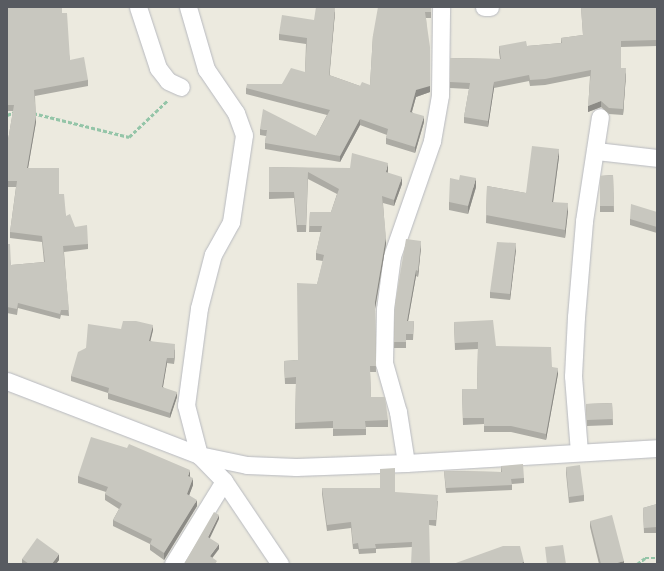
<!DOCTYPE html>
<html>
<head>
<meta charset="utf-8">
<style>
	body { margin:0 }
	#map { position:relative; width:664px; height:571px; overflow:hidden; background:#eceadf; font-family:Commissioner,sans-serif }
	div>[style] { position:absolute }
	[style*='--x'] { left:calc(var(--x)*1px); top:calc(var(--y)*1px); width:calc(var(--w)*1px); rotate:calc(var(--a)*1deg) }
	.path>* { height:2.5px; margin-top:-1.25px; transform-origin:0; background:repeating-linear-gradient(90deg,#94c5a8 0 4px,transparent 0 6px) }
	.roads { filter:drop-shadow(0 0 1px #b7b9bf) drop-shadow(0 0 1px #b7b9bf) }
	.street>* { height:17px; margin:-8.5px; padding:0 8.5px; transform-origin:8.5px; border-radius:8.5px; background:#fff }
	.wall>* { inset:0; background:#acaba4 }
	.shaded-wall>* { inset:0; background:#8c8b86 }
	.building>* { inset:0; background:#c8c7bf }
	span { translate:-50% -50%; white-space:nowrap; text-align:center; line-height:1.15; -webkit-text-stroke:3.5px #fff; paint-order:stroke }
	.frame { position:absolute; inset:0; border:8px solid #585b61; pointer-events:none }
</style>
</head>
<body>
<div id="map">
	<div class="path">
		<div style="--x:33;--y:113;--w:99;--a:14"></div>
		<div style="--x:129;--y:137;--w:54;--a:-43.5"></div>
		<div style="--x:7;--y:115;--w:9;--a:-21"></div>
		<div style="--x:637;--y:564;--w:10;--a:-37"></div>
		<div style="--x:645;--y:558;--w:12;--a:0"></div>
	</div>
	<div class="roads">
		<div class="street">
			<div style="--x:138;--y:7;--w:64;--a:71.8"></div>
			<div style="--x:158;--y:68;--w:16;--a:52"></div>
			<div style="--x:168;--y:81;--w:14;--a:25"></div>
			<div style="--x:188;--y:7;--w:65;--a:73.8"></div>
			<div style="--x:206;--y:69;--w:53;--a:55.7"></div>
			<div style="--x:236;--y:113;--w:23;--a:70"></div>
			<div style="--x:244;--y:135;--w:88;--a:98.5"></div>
			<div style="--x:231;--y:222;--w:37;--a:119"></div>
			<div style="--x:213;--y:254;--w:56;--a:104.5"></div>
			<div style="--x:199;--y:308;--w:98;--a:97.6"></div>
			<div style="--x:186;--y:405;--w:52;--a:75.4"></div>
			<div style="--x:199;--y:455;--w:36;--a:46"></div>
			<div style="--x:224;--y:481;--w:100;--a:56"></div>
			<div style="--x:484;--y:7;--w:6;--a:0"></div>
			<div style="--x:596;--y:151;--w:61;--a:6.5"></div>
			<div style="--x:7;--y:381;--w:206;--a:21.1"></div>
			<div style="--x:199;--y:455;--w:49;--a:11.8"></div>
			<div style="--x:247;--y:465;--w:49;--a:2.3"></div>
			<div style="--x:296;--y:467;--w:110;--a:-2.1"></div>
			<div style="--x:406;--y:463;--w:251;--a:-3.4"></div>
			<div style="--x:579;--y:452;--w:76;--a:-94.5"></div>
			<div style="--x:573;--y:376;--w:59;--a:-87.1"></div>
			<div style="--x:576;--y:317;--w:96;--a:-85.2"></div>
			<div style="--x:584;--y:221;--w:105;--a:-81.3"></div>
			<div style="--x:406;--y:463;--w:52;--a:-98.9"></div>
			<div style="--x:398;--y:412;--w:51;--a:-105.9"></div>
			<div style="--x:384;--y:363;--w:54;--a:-88.9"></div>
			<div style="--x:385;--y:309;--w:53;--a:-82.5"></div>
			<div style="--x:392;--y:256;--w:122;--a:-70.8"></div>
			<div style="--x:432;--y:141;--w:47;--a:-80.1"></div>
			<div style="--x:440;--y:95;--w:88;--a:-89.3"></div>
			<div style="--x:173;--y:564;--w:97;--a:-58.4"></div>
		</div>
	</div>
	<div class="wall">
		<div style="clip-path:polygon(7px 7px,62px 13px,70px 60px,88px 80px,88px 86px,35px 96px,36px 122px,28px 168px,59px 194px,66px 216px,88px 244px,88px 249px,64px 252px,69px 316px,61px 315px,60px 319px,18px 308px,17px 315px,7px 313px,7px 244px,11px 265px,44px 262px,42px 242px,10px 238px,10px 232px,16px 187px,7px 187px,7px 146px,13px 111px,7px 111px)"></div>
		<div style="clip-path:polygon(431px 7px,431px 18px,426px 18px,430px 92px,416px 97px,412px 112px,424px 122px,415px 153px,386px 144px,386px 138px,387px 135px,360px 125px,340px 162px,265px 149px,265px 143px,266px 136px,260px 135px,260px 129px,316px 136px,327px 115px,246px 94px,246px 88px,282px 84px,305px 72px,306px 44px,279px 40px,279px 34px,335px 12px,329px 75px,360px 86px,370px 85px,373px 35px)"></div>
		<div style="clip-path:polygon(581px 7px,657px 7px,657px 46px,621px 47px,621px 68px,626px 74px,623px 115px,609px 114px,601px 107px,588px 112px,590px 76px,545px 85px,530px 86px,529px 81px,494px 88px,488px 127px,464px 123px,464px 117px,469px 89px,450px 88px,450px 58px,500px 59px,499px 52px,499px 46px,527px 46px,561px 43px,561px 38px,583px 35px)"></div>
		<div style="clip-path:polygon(559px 157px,553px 202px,568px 211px,565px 238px,486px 223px,487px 186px,526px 193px)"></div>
		<div style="clip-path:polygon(269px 167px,388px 170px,388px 173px,402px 184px,394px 206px,383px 203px,386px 244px,375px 308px,376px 372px,370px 372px,371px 397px,388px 420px,388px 427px,366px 427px,366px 435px,333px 436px,333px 428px,295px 429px,296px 384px,285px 384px,284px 361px,298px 360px,323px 261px,316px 260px,316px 253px,321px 232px,309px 232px,310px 212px,331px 212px,337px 194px,308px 179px,306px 232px,297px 232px,294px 198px,269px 199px)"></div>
		<div style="clip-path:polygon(613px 175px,614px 212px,600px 212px,600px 176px)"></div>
		<div style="clip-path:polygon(476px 187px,468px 214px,449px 210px,449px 202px)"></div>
		<div style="clip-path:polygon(657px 212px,657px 233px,630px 225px,630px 219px)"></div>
		<div style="clip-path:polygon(421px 247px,418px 277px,416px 276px,408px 321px,414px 321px,413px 340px,406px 340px,406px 348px,394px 348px,395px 304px)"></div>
		<div style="clip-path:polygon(516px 249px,510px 300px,490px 298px,490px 292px)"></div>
		<div style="clip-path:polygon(454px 322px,496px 346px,552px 367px,558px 374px,546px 440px,511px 432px,484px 432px,484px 424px,463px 425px,462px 389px,477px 389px,478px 349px,455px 350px)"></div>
		<div style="clip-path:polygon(121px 329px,153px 330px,150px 341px,175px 350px,174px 364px,167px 363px,163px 387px,177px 397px,170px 418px,108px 399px,108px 393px,71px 381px,71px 376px,86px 348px)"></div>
		<div style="clip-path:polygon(612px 403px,613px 425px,587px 426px,586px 404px)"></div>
		<div style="clip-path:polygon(501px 466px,524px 478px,524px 483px,512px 484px,512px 490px,446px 493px,444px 471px,501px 472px)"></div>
		<div style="clip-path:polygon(566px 467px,584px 495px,584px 501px,569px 503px,566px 473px)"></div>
		<div style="clip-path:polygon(78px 476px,190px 476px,193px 485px,189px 495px,197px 506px,164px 560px,150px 550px,150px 544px,113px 526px,113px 520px,119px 509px,105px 500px,105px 494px,106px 492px,78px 483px)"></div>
		<div style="clip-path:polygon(322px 488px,438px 501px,436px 526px,429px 525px,412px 547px,376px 549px,376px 553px,359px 554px,358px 549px,353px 549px,351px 528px,327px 531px,322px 494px)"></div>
		<div style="clip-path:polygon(657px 504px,657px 533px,644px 533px,643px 508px)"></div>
		<div style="clip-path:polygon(590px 521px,624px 564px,599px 564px,590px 527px)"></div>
		<div style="clip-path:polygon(22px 559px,59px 560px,56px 564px,22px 564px)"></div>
	</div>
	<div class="shaded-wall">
		<div style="clip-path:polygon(335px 7px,335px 12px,329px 81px,329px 75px)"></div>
		<div style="clip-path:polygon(430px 47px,430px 92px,416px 97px,410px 118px,410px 112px,416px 90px)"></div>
		<div style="clip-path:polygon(626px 68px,626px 74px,623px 115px,623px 109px)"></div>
		<div style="clip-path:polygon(494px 82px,494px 88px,488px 127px,488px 121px)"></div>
		<div style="clip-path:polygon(601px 101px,601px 107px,588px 112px,588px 106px)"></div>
		<div style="clip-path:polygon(36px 116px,36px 122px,27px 174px,27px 168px)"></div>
		<div style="clip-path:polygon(424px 116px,424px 122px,415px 153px,415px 147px)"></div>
		<div style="clip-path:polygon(360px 119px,360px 125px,340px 162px,340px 156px)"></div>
		<div style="clip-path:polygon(559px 149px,559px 157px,552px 210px,552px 202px)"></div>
		<div style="clip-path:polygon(388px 163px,388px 170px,386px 179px,386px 172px)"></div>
		<div style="clip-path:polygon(402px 177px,402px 184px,394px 206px,394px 200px)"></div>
		<div style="clip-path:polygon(476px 178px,476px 187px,468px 214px,468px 206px)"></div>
		<div style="clip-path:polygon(568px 203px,568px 211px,565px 238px,565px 230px)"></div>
		<div style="clip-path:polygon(386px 237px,386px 244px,375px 309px,375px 302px)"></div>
		<div style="clip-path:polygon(421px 241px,421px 247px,418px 277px,418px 271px)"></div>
		<div style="clip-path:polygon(516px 243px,516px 249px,510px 300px,510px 294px)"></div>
		<div style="clip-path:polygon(416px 270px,416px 276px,407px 327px,407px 321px)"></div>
		<div style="clip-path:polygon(153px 325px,153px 330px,149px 347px,149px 341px)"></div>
		<div style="clip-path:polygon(175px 344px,175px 350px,174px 364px,174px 358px)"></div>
		<div style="clip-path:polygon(167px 358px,167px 363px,162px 392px,162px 387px)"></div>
		<div style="clip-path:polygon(558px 368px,558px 374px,546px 440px,546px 434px)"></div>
		<div style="clip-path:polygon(177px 392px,177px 397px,170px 418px,170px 413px)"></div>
		<div style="clip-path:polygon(190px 470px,190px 476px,188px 483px,188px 476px)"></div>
		<div style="clip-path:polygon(193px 478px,193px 485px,187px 501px,187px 494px)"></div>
		<div style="clip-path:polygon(197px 500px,197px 506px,164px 560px,164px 553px)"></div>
		<div style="clip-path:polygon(219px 515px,219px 519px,208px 542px,208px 537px)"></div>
		<div style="clip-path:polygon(219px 544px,219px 549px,210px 561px,210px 556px)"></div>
		<div style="clip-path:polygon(59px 554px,59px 560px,56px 564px,52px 564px)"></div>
		<div style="clip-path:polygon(624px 561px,624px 564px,614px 564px)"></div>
		<div style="clip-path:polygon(524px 562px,524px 564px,517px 564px)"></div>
	</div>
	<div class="building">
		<div style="clip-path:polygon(7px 7px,62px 7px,62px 13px,67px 13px,70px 60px,84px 57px,88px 80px,34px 90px,36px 116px,27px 168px,59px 168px,59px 194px,64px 194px,66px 216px,70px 214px,75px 227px,87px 225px,88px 244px,63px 246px,69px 310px,61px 310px,60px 314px,18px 303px,17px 309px,7px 307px,7px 244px,10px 244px,11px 265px,45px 262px,42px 236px,10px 232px,17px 181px,7px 181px,7px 146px,14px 105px,7px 105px)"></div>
		<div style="clip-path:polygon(316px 7px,335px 7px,329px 75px,360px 86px,362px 82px,370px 85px,373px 35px,378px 7px,431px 7px,431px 12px,425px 12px,430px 47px,430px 86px,416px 90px,410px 112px,424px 116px,415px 147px,386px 138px,388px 129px,360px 119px,340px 156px,265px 143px,267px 130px,260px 129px,263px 109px,316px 136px,330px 110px,246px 88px,247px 84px,282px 84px,291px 68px,305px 72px,307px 38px,279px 34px,282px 15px,314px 20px)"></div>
		<div style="clip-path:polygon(581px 7px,657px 7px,657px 40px,621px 41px,621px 68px,626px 68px,623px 109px,609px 108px,601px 101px,588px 106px,591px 70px,545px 79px,530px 80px,529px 75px,494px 82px,488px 121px,464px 117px,470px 83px,450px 82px,450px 58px,501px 59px,499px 46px,526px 41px,527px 46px,562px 43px,561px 38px,583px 35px)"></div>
		<div style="clip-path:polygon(532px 146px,559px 149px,552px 202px,568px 203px,565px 230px,486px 215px,487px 186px,526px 193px)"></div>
		<div style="clip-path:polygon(352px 153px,388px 163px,386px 172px,402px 177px,394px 200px,382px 196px,386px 237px,375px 302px,376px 366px,370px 366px,371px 397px,385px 397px,388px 420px,365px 421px,366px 429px,333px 429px,333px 421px,295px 423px,296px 377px,285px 378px,284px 361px,298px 360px,297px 283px,317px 284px,324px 255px,316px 253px,322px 226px,309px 226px,310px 212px,331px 212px,339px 189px,308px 172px,306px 225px,297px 225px,294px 192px,269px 192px,269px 167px,350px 168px)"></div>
		<div style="clip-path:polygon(460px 175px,476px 178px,468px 206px,449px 202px,450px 178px,459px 180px)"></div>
		<div style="clip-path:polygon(613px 175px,614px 206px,600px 206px,600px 176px)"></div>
		<div style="clip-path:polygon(631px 204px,657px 212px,657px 227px,630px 219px)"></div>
		<div style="clip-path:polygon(406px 239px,421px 241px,418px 271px,416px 270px,407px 321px,414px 321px,413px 334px,406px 334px,406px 342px,394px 342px,395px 304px)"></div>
		<div style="clip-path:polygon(497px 242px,516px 243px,510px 294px,490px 292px)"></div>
		<div style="clip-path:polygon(493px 320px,496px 346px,551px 347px,552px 367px,558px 368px,546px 434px,511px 426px,484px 426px,484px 418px,463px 418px,462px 389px,477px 389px,478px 342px,455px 343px,454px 322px)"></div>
		<div style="clip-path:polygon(123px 321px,136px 321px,153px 325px,149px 341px,175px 344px,174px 358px,167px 358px,162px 387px,177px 392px,170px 413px,108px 393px,109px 388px,71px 376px,78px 352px,86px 348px,88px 324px,121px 329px)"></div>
		<div style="clip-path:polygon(612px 403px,613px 419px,587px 420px,586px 404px)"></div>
		<div style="clip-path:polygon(91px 437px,127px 448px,129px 444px,190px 470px,188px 476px,193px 478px,187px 494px,197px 500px,164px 553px,150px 544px,152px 539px,113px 520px,122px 504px,105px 494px,108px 487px,78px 476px)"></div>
		<div style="clip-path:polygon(523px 464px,524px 478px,511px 479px,512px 485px,446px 488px,444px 471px,502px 472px,501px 466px)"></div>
		<div style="clip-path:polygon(580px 465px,584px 495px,569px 497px,566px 467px)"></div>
		<div style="clip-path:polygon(395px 468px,395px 492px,438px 495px,436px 520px,429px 520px,430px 564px,411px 564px,412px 542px,375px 544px,376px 548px,359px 549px,358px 543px,353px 544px,351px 522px,327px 525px,322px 488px,380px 488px,380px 469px)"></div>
		<div style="clip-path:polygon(657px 504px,657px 527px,644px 528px,643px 508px)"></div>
		<div style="clip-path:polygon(214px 512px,219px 515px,208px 537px,219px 544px,210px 556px,217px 561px,215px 564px,184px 564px)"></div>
		<div style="clip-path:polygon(612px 515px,624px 561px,614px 564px,601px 564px,590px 521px)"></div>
		<div style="clip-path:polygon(37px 538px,59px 554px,52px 564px,29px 564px,22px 559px)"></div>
		<div style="clip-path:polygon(563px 545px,566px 564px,547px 564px,545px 547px)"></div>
		<div style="clip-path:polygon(503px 546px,520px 546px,524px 562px,517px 564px,453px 564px)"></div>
	</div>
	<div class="frame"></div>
</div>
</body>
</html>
